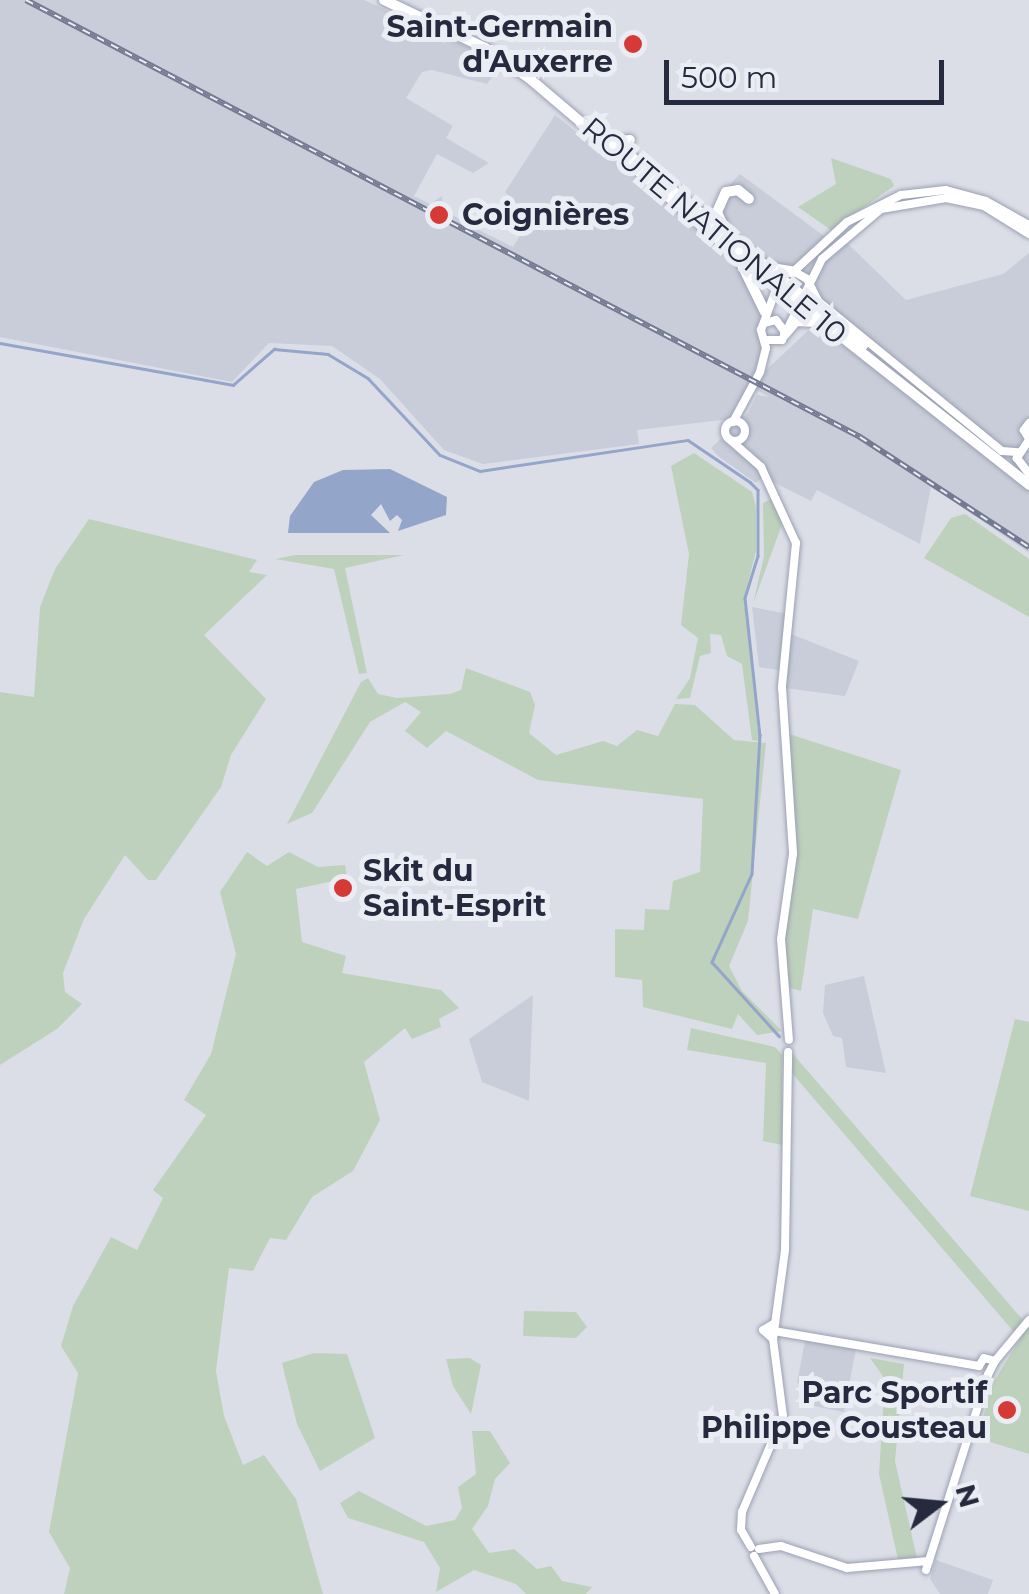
<!DOCTYPE html>
<html>
<head>
<meta charset="utf-8">
<style>
	body { margin:0 }
	#map { position:relative; width:1029px; height:1594px; overflow:hidden; background:#dcdee7; font-family:Montserrat,sans-serif }
	div>[style] { position:absolute }
	[style*='--x'] { left:calc(var(--x)*1px); top:calc(var(--y)*1px); width:calc(var(--w)*1px); rotate:calc(var(--a)*1deg) }
	.built>* { inset:0; background:#c9cdd9 }
	.green>* { inset:0; background:#bed1bc }
	.water>* { inset:0; background:#94a5ca }
	.stream>* { height:2.5px; margin:-1.25px; padding:0 1.25px; transform-origin:1.25px; border-radius:1.25px; background:#94a5ca }
	.roads { filter:drop-shadow(0 0 2px #9aa0b3) drop-shadow(0 0 2px #9aa0b3) }
	.secondary>* { height:8px; margin:-4px; padding:0 4px; transform-origin:4px; border-radius:4px; background:#fff }
	.secondary>.ring { margin:-4px; padding:0; box-sizing:content-box; background:none; border:8px solid #fff; border-radius:50% }
	.primary>* { height:10px; margin:-5px; padding:0 5px; transform-origin:5px; border-radius:5px; background:#fff }
	.rail>* { height:6px; margin-top:-3px; transform-origin:0; background:repeating-linear-gradient(90deg,#ebedf5 0 8px,#747a91 0 16px); box-sizing:border-box; border-block:2px solid #747a91 }
	.dots>* { width:28px; height:28px; translate:-50% -50%; box-sizing:border-box; border:5px solid #ebedf5; border-radius:50% }
	span { translate:-50% -50%; white-space:nowrap; text-align:center; line-height:1.15; -webkit-text-stroke:10px #ebedf5; paint-order:stroke }
	.poi-label { font-size:30px; color:#252a3e; font-weight:700 }
	.right { translate:-100% -50%; text-align:right }
	.left { translate:0 -50%; text-align:left }
	.street-label { font-size:30px; color:#252a3e }
	.north { position:absolute; left:889px; top:1454px; width:100px; height:100px; -webkit-text-stroke:8px #ebedf5; paint-order:stroke; rotate:74deg; font-size:28px; font-weight:700; line-height:40px; text-align:center; color:#252a3e }
	.north::after { content:''; display:block; margin:auto; width:35px; height:45px; background:#252a3e; clip-path:polygon(50% 0,100% 100%,50% 72%,0 100%) }
	.scale { position:absolute; left:664px; top:60px; width:280px; height:45px; box-sizing:border-box; border:5px solid #252a3e; border-top:0; padding-left:12px; font-size:30px; line-height:35px; white-space:nowrap; color:#252a3e; -webkit-text-stroke:8px #ebedf5; paint-order:stroke }
</style>
</head>
<body>
<div id="map">
	<div class="built">
		<div style="clip-path:polygon(0 0,364px 0,485px 55px,501px 65px,487px 84px,432px 70px,422px 72px,406px 98px,453px 126px,446px 138px,489px 163px,473px 173px,437px 154px,414px 196px,430px 204px,442px 196px,443px 207px,461px 221px,513px 247px,531px 217px,505px 192px,555px 115px,714px 242px,747px 277px,761px 307px,764px 355px,751px 383px,731px 419px,637px 430px,639px 444px,483px 464px,444px 450px,380px 379px,332px 346px,269px 343px,232px 382px,0 337px)"></div>
		<div style="clip-path:polygon(740px 174px,839px 247px,845px 241px,906px 300px,1003px 274px,1029px 253px,1029px 476px,728px 227px,715px 210px,717px 198px)"></div>
		<div style="clip-path:polygon(815px 324px,1029px 489px,1029px 553px,931px 486px,920px 544px,817px 490px,811px 501px,763px 477px,756px 483px,718px 456px,711px 448px,748px 413px,757px 395px,769px 397px,755px 389px,762px 374px)"></div>
		<div style="clip-path:polygon(752px 607px,788px 614px,786px 632px,859px 661px,845px 696px,785px 688px,785px 671px,759px 667px)"></div>
		<div style="clip-path:polygon(864px 976px,886px 1073px,846px 1067px,842px 1038px,833px 1036px,823px 1013px,825px 985px)"></div>
		<div style="clip-path:polygon(533px 995px,531px 1045px,529px 1101px,482px 1082px,469px 1039px)"></div>
		<div style="clip-path:polygon(805px 1341px,856px 1349px,844px 1412px,814px 1406px,817px 1388px,797px 1383px)"></div>
		<div style="clip-path:polygon(936px 1560px,993px 1580px,988px 1594px,940px 1594px,930px 1579px)"></div>
	</div>
	<div class="green">
		<div style="clip-path:polygon(831px 158px,891px 179px,894px 186px,831px 230px,798px 207px,836px 184px)"></div>
		<div style="clip-path:polygon(694px 453px,752px 492px,756px 507px,756px 551px,744px 599px,759px 741px,752px 740px,742px 664px,727px 656px,721px 635px,710px 634px,711px 653px,700px 656px,690px 698px,676px 699px,690px 678px,698px 638px,681px 625px,689px 554px,671px 466px)"></div>
		<div style="clip-path:polygon(771px 499px,784px 519px,753px 604px,764px 556px,763px 503px)"></div>
		<div style="clip-path:polygon(965px 514px,1029px 559px,1029px 617px,924px 558px,951px 518px)"></div>
		<div style="clip-path:polygon(89px 519px,257px 560px,249px 572px,267px 575px,204px 635px,266px 699px,231px 755px,221px 787px,156px 880px,148px 880px,125px 855px,84px 919px,63px 973px,65px 992px,82px 1004px,57px 1029px,0 1065px,0 692px,34px 697px,40px 607px,55px 569px)"></div>
		<div style="clip-path:polygon(295px 555px,404px 555px,345px 568px,367px 673px,359px 674px,334px 569px,275px 559px)"></div>
		<div style="clip-path:polygon(466px 668px,530px 692px,535px 705px,529px 733px,556px 755px,603px 741px,617px 746px,637px 730px,658px 736px,675px 704px,695px 705px,734px 740px,766px 743px,748px 921px,729px 966px,742px 991px,782px 1031px,757px 1035px,738px 1014px,732px 1029px,643px 1007px,642px 980px,615px 977px,615px 929px,644px 930px,645px 909px,669px 910px,673px 881px,700px 872px,703px 799px,538px 780px,446px 731px,427px 748px,405px 731px,421px 712px,405px 702px,370px 722px,312px 813px,287px 824px,361px 682px,368px 678px,378px 694px,397px 698px,450px 694px,461px 690px)"></div>
		<div style="clip-path:polygon(789px 734px,901px 770px,858px 919px,813px 909px,801px 991px,787px 987px,784px 926px,790px 896px)"></div>
		<div style="clip-path:polygon(247px 852px,267px 866px,289px 852px,318px 867px,345px 865px,347px 878px,296px 889px,302px 942px,346px 956px,342px 973px,441px 990px,459px 1008px,439px 1019px,441px 1027px,412px 1039px,405px 1028px,364px 1062px,380px 1120px,353px 1171px,312px 1197px,286px 1240px,270px 1238px,253px 1271px,229px 1268px,216px 1371px,224px 1416px,243px 1465px,264px 1455px,296px 1499px,323px 1594px,64px 1594px,70px 1568px,49px 1532px,78px 1373px,61px 1346px,73px 1306px,111px 1237px,137px 1250px,163px 1198px,153px 1190px,206px 1115px,184px 1100px,211px 1054px,236px 954px,220px 892px)"></div>
		<div style="clip-path:polygon(1015px 1019px,1029px 1022px,1029px 1211px,970px 1196px)"></div>
		<div style="clip-path:polygon(691px 1028px,775px 1047px,782px 1055px,782px 1145px,763px 1141px,766px 1063px,687px 1050px)"></div>
		<div style="clip-path:polygon(793px 1054px,1029px 1327px,1029px 1454px,977px 1438px,994px 1381px,1020px 1339px,791px 1072px)"></div>
		<div style="clip-path:polygon(524px 1311px,576px 1312px,587px 1327px,576px 1338px,523px 1336px)"></div>
		<div style="clip-path:polygon(314px 1353px,347px 1354px,375px 1438px,320px 1471px,297px 1424px,282px 1363px)"></div>
		<div style="clip-path:polygon(470px 1358px,481px 1365px,471px 1414px,453px 1386px,446px 1359px)"></div>
		<div style="clip-path:polygon(870px 1358px,904px 1364px,895px 1461px,917px 1558px,899px 1564px,879px 1474px,885px 1379px)"></div>
		<div style="clip-path:polygon(472px 1431px,490px 1431px,510px 1463px,495px 1479px,488px 1506px,472px 1529px,489px 1553px,514px 1549px,537px 1569px,551px 1566px,562px 1581px,592px 1587px,586px 1594px,526px 1594px,516px 1584px,474px 1570px,436px 1592px,440px 1568px,424px 1542px,348px 1518px,340px 1503px,359px 1491px,426px 1526px,455px 1520px,462px 1508px,458px 1487px,476px 1474px)"></div>
	</div>
	<div class="water">
		<div style="clip-path:polygon(390px 469px,447px 497px,446px 515px,398px 531px,402px 520px,397px 515px,390px 521px,381px 504px,371px 515px,390px 533px,288px 533px,290px 516px,314px 482px,343px 470px)"></div>
	</div>
	<div class="stream">
		<div style="--x:0;--y:343;--w:237;--a:10.2"></div>
		<div style="--x:233;--y:385;--w:55;--a:-41.3"></div>
		<div style="--x:274;--y:349;--w:54;--a:5.3"></div>
		<div style="--x:328;--y:354;--w:47;--a:31"></div>
		<div style="--x:368;--y:378;--w:105;--a:46.9"></div>
		<div style="--x:440;--y:455;--w:43;--a:21.8"></div>
		<div style="--x:480;--y:471;--w:210;--a:-8.5"></div>
		<div style="--x:688;--y:440;--w:75;--a:34.1"></div>
		<div style="--x:750;--y:482;--w:11;--a:45"></div>
		<div style="--x:758;--y:490;--w:66;--a:90"></div>
		<div style="--x:758;--y:556;--w:44;--a:107.2"></div>
		<div style="--x:745;--y:598;--w:138;--a:83.8"></div>
		<div style="--x:760;--y:735;--w:139;--a:93.3"></div>
		<div style="--x:752;--y:874;--w:97;--a:114.4"></div>
		<div style="--x:712;--y:962;--w:100;--a:47.8"></div>
	</div>
	<div class="roads">
		<div class="secondary">
			<div style="--x:795;--y:272;--w:14;--a:30"></div>
			<div style="--x:807;--y:279;--w:25;--a:63"></div>
			<div style="--x:818;--y:301;--w:237;--a:39.2"></div>
			<div style="--x:1002;--y:451;--w:16;--a:4"></div>
			<div style="--x:792;--y:273;--w:75;--a:-42.8"></div>
			<div style="--x:847;--y:222;--w:60;--a:-26.6"></div>
			<div style="--x:901;--y:195;--w:45;--a:-6.3"></div>
			<div style="--x:946;--y:190;--w:41;--a:15.4"></div>
			<div style="--x:986;--y:201;--w:49;--a:29.2"></div>
			<div style="--x:764;--y:323;--w:12;--a:-14"></div>
			<div style="--x:776;--y:320;--w:15;--a:53"></div>
			<div style="--x:764;--y:340;--w:18;--a:0"></div>
			<div style="--x:782;--y:340;--w:90;--a:-63.7"></div>
			<div style="--x:822;--y:259;--w:77;--a:-40.3"></div>
			<div style="--x:881;--y:209;--w:66;--a:-9.6"></div>
			<div style="--x:946;--y:198;--w:39;--a:12"></div>
			<div style="--x:984;--y:206;--w:53;--a:31.9"></div>
			<div class="ring" style="left:725px;top:421px;width:12px;height:12px"></div>
			<div style="--x:733;--y:422;--w:57;--a:-61.6"></div>
			<div style="--x:760;--y:372;--w:25;--a:-76"></div>
			<div style="--x:766;--y:348;--w:19;--a:-106"></div>
			<div style="--x:761;--y:330;--w:49;--a:-69.7"></div>
			<div style="--x:1029;--y:423;--w:9;--a:126"></div>
			<div style="--x:1024;--y:430;--w:10;--a:61"></div>
			<div style="--x:728;--y:438;--w:44;--a:41.3"></div>
			<div style="--x:761;--y:467;--w:84;--a:65.3"></div>
			<div style="--x:796;--y:543;--w:145;--a:95.6"></div>
			<div style="--x:782;--y:687;--w:167;--a:86.2"></div>
			<div style="--x:793;--y:854;--w:86;--a:98"></div>
			<div style="--x:781;--y:939;--w:101;--a:85.5"></div>
			<div style="--x:1029;--y:440;--w:22;--a:124"></div>
			<div style="--x:1017;--y:458;--w:20;--a:53"></div>
			<div style="--x:774;--y:1331;--w:208;--a:9.7"></div>
			<div style="--x:773;--y:1339;--w:13;--a:-138"></div>
			<div style="--x:763;--y:1330;--w:14;--a:-30"></div>
			<div style="--x:995;--y:1361;--w:53;--a:-50.3"></div>
			<div style="--x:979;--y:1366;--w:9;--a:-58"></div>
			<div style="--x:984;--y:1358;--w:11;--a:15"></div>
			<div style="--x:995;--y:1361;--w:16;--a:117"></div>
			<div style="--x:751;--y:1547;--w:20;--a:-120"></div>
			<div style="--x:741;--y:1530;--w:18;--a:-87"></div>
			<div style="--x:742;--y:1512;--w:104;--a:-66.9"></div>
			<div style="--x:783;--y:1416;--w:78;--a:-97.4"></div>
			<div style="--x:773;--y:1339;--w:90;--a:-82.3"></div>
			<div style="--x:785;--y:1250;--w:198;--a:-89.1"></div>
			<div style="--x:759;--y:1549;--w:22;--a:-8"></div>
			<div style="--x:781;--y:1546;--w:70;--a:18.4"></div>
			<div style="--x:847;--y:1568;--w:82;--a:-4.9"></div>
			<div style="--x:754;--y:1556;--w:43;--a:61.1"></div>
			<div style="--x:926;--y:1570;--w:205;--a:-72.4"></div>
		</div>
		<div class="primary">
			<div style="--x:384;--y:0;--w:112;--a:25.4"></div>
			<div style="--x:485;--y:48;--w:53;--a:34.3"></div>
			<div style="--x:529;--y:78;--w:248;--a:40.4"></div>
			<div style="--x:718;--y:239;--w:397;--a:38.3"></div>
			<div style="--x:613;--y:142;--w:17;--a:-7"></div>
			<div style="--x:624;--y:151;--w:308;--a:39.1"></div>
			<div style="--x:725;--y:230;--w:20;--a:-114"></div>
			<div style="--x:717;--y:212;--w:22;--a:-66"></div>
			<div style="--x:726;--y:192;--w:12;--a:-9"></div>
			<div style="--x:738;--y:190;--w:14;--a:39"></div>
			<div style="--x:742;--y:265;--w:52;--a:63.9"></div>
			<div style="--x:771;--y:268;--w:24;--a:9"></div>
			<div style="--x:785;--y:334;--w:17;--a:-50"></div>
			<div style="--x:796;--y:321;--w:21;--a:3"></div>
		</div>
	</div>
	<div class="rail">
		<div style="--x:26;--y:0;--w:942;--a:27.65"></div>
		<div style="--x:860;--y:437;--w:202;--a:33.1"></div>
	</div>
	<div class="dots">
		<div style="left:633px;top:44px;background:#d53a37"></div>
		<div style="left:439px;top:215px;background:#d53a37"></div>
		<div style="left:343px;top:888px;background:#d53a37"></div>
		<div style="left:1007px;top:1410px;background:#d53a37"></div>
	</div>
	<div class="poi-label">
		<span class="right" style="left:613px;top:44px">Saint-Germain<br>d'Auxerre</span>
		<span class="left" style="left:462px;top:215px">Coignières</span>
		<span class="left" style="left:363px;top:888px">Skit du<br>Saint-Esprit</span>
		<span class="right" style="left:987px;top:1410px">Parc Sportif<br>Philippe Cousteau</span>
	</div>
	<div class="street-label">
		<span style="left:714px;top:231px;rotate:40deg">ROUTE NATIONALE 10</span>
	</div>
	<div class="north">N</div>
	<div class="scale">500 m</div>
</div>
</body>
</html>
